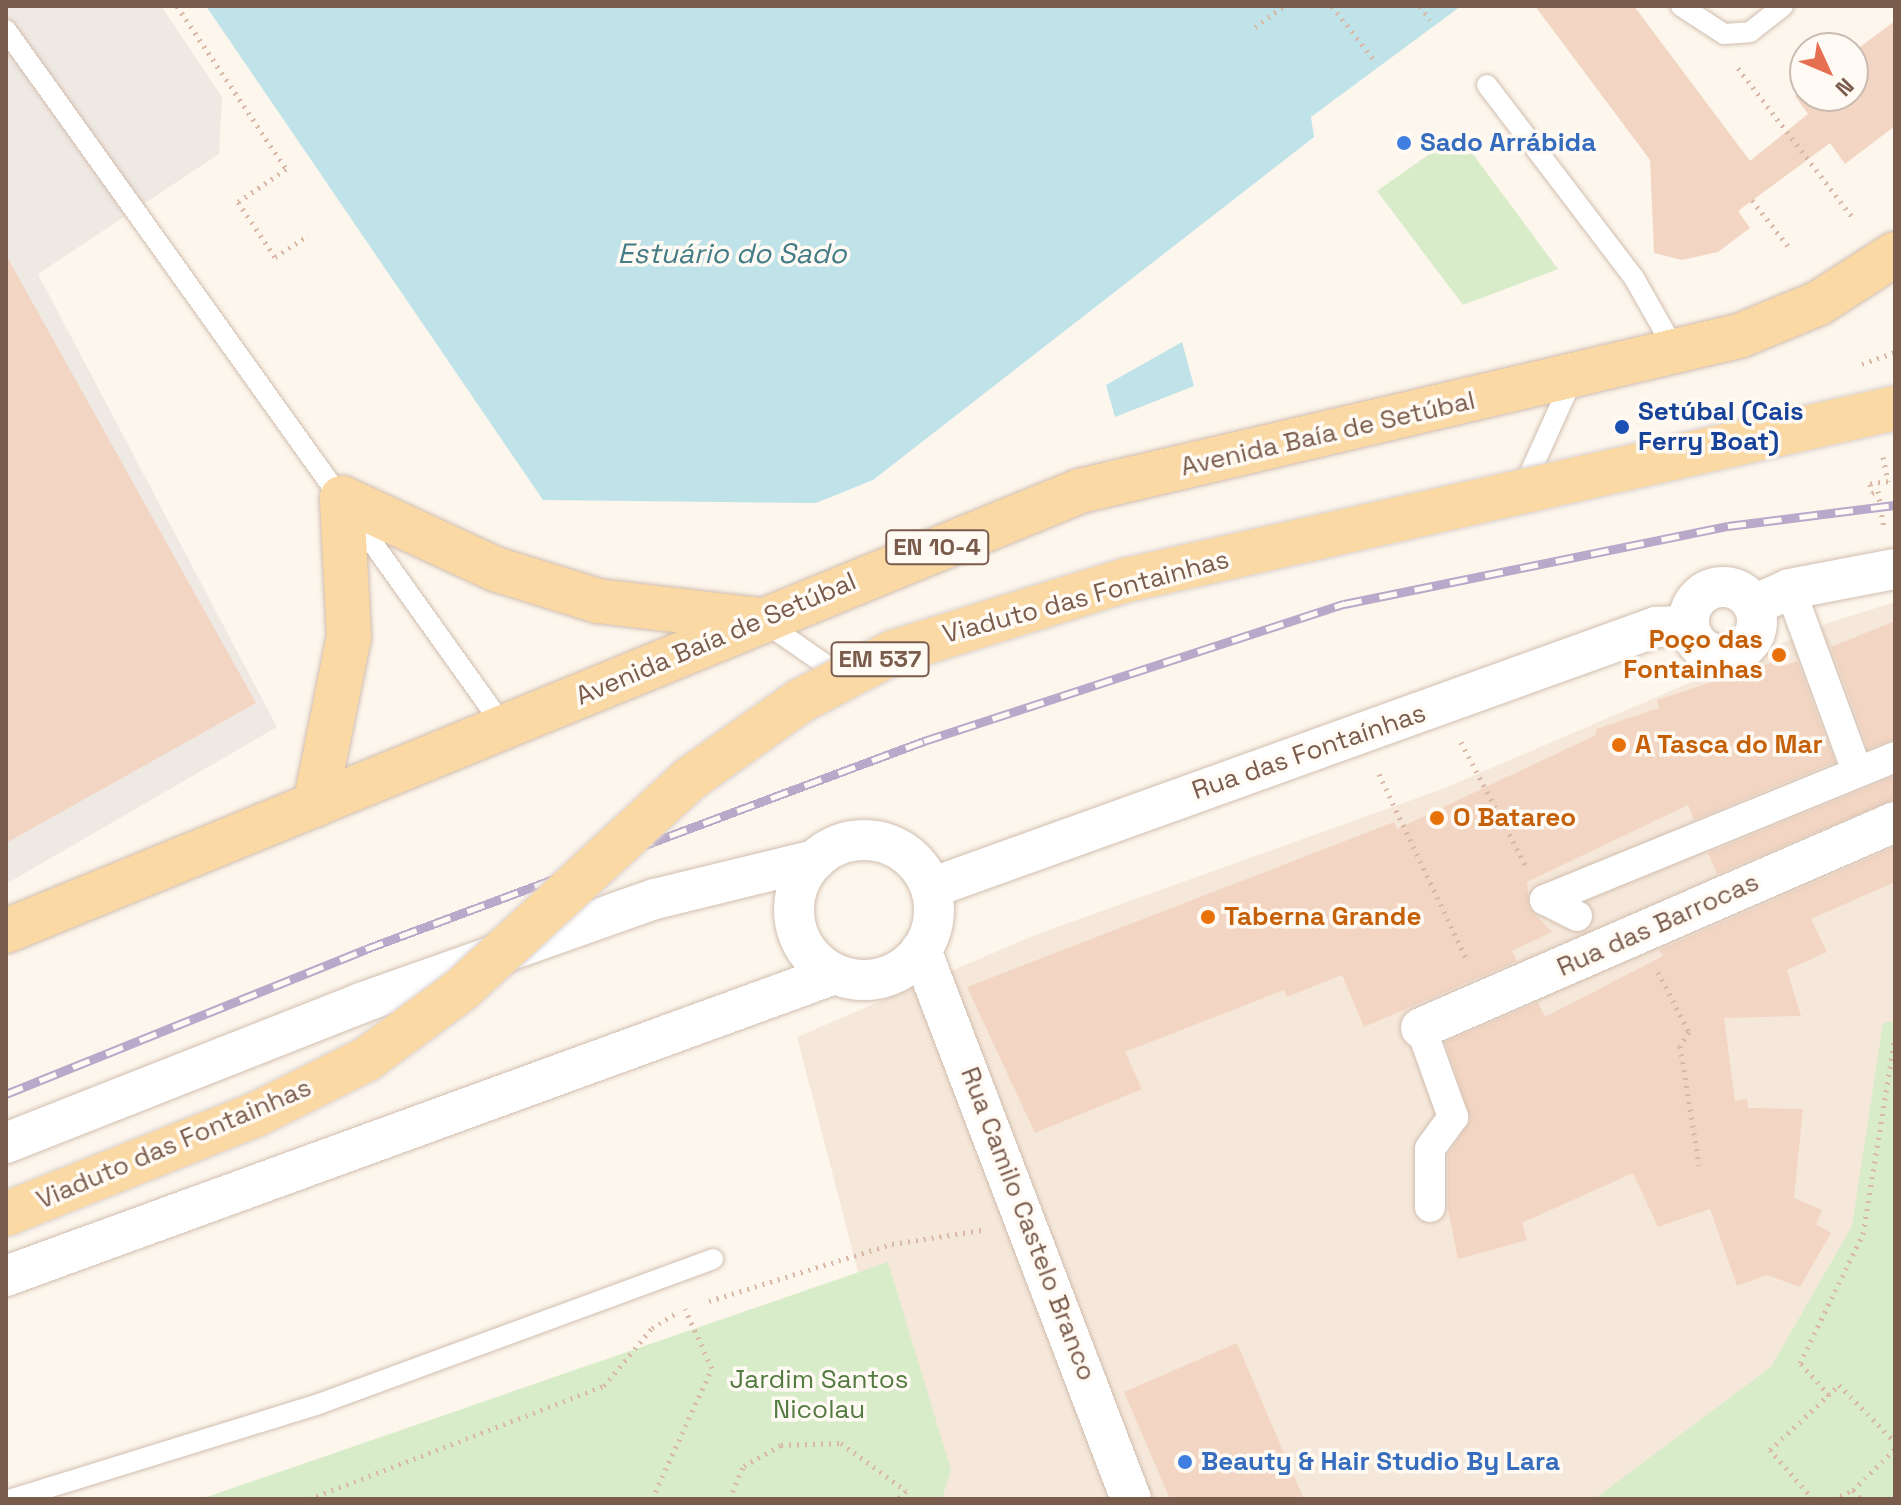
<!DOCTYPE html>
<html>
<head>
<meta charset="utf-8">
<style>
	body { margin:0 }
	#map { position:relative; width:1901px; height:1505px; overflow:hidden; background:#fdf6ec; font-family:"Space Grotesk",sans-serif }
	div>[style] { position:absolute }
	[style*='--x'] { left:calc(var(--x)*1px); top:calc(var(--y)*1px); width:calc(var(--w)*1px); rotate:calc(var(--a)*1deg) }
	.residential>* { inset:0; background:#f5e8da }
	.industrial>* { inset:0; background:#efe9e4 }
	.green>* { inset:0; background:#d8ecc9 }
	.water>* { inset:0; background:#bfe3e8 }
	.building>* { inset:0; background:#f3d5c3 }
	.path>* { height:5px; margin-top:-2.5px; transform-origin:0; background:repeating-linear-gradient(90deg,#d9b8a5 0 2px,transparent 0 8px) }
	.roads { filter:drop-shadow(0 0 2px #d1beb0) drop-shadow(0 0 2px #d1beb0) }
	.service>* { height:20px; margin:-10px; padding:0 10px; transform-origin:10px; border-radius:10px; background:#fff }
	.pedestrian>* { height:30px; margin:-15px; padding:0 15px; transform-origin:15px; border-radius:15px; background:#fff }
	.minor>* { height:40px; margin:-20px; padding:0 20px; transform-origin:20px; border-radius:20px; background:#fff }
	.minor>.ring { margin:-20px; padding:0; box-sizing:content-box; background:none; border:40px solid #fff; border-radius:50% }
	.primary>* { height:44px; margin:-22px; padding:0 22px; transform-origin:22px; border-radius:22px; background:#fbd9a5 }
	.rail>* { height:9px; margin-top:-4.5px; transform-origin:0; background:repeating-linear-gradient(90deg,#fffaf3 0 18px,#b9a8c9 0 36px); box-sizing:border-box; border-block:2px solid #b9a8c9 }
	.bridges { filter:drop-shadow(0 0 2px #dad1cd) drop-shadow(0 0 2px #dad1cd) }
	.primary-bridge>* { height:44px; margin:-22px; padding:0 22px; transform-origin:22px; border-radius:22px; background:#fbd9a5 }
	.dots>* { width:22px; height:22px; translate:-50% -50%; box-sizing:border-box; border:4px solid #fffaf3; border-radius:50% }
	span { translate:-50% -50%; white-space:nowrap; text-align:center; line-height:1.15; -webkit-text-stroke:7px #fffaf3; paint-order:stroke }
	.shield-label span { padding:2px 6px; background:#fffaf3; border:2px solid; border-radius:6px; -webkit-text-stroke-width:0 }
	.shield-label { font-size:24px; color:#7a5c4d; font-weight:700 }
	.shop-label { font-size:26px; color:#366cbe; font-weight:700 }
	.left { translate:0 -50%; text-align:left }
	.transit-label { font-size:26px; color:#164399; font-weight:700 }
	.street-label { font-size:26px; color:#7a5c4d }
	.food-label { font-size:26px; color:#c56008; font-weight:700 }
	.right { translate:-100% -50%; text-align:right }
	.park-label { font-size:26px; color:#537a41 }
	.water-label { font-size:28px; color:#437c86; font-style:italic }
	.frame { position:absolute; inset:0; border:8px solid #7a5c4d; pointer-events:none }
	.north { position:absolute; left:1789px; top:32px; width:80px; height:80px; box-sizing:border-box; background:#fffaf3; border:2px solid #cabbb1; border-radius:50%; rotate:134deg; font-size:22px; font-weight:700; line-height:32px; text-align:center; color:#7a5c4d }
	.north::after { content:''; display:block; margin:auto; width:28px; height:36px; background:#e76f51; clip-path:polygon(50% 0,100% 100%,50% 72%,0 100%) }
</style>
</head>
<body>
<div id="map">
	<div class="residential">
		<div style="clip-path:polygon(1895px 602px,1895px 1499px,917px 1499px,797px 1037px,1035px 935px,1445px 788px,1831px 622px)"></div>
	</div>
	<div class="industrial">
		<div style="clip-path:polygon(6px 6px,161px 6px,222px 97px,219px 154px,38px 274px,277px 727px,6px 884px)"></div>
	</div>
	<div class="green">
		<div style="clip-path:polygon(1458px 134px,1558px 269px,1463px 305px,1377px 191px)"></div>
		<div style="clip-path:polygon(1895px 1021px,1895px 1499px,1594px 1499px,1771px 1367px,1852px 1226px,1883px 1023px)"></div>
		<div style="clip-path:polygon(888px 1262px,951px 1470px,942px 1499px,201px 1499px)"></div>
	</div>
	<div class="water">
		<div style="clip-path:polygon(206px 6px,1461px 6px,1311px 117px,1314px 137px,873px 480px,816px 503px,543px 500px)"></div>
		<div style="clip-path:polygon(1182px 342px,1194px 386px,1115px 417px,1106px 385px)"></div>
	</div>
	<div class="building">
		<div style="clip-path:polygon(1535px 6px,1634px 6px,1750px 161px,1808px 114px,1795px 96px,1805px 89px,1805px 96px,1853px 96px,1853px 52px,1895px 21px,1895px 126px,1845px 164px,1830px 143px,1738px 211px,1750px 228px,1718px 252px,1682px 260px,1654px 253px,1650px 160px)"></div>
		<div style="clip-path:polygon(6px 255px,256px 703px,6px 843px)"></div>
		<div style="clip-path:polygon(1895px 621px,1895px 739px,1868px 749px,1831px 647px)"></div>
		<div style="clip-path:polygon(1783px 659px,1786px 665px,1797px 661px,1835px 762px,1694px 820px,1688px 805px,1527px 882px,1529px 908px,1552px 932px,1512px 951px,1517px 961px,1364px 1027px,1342px 975px,1287px 997px,1284px 990px,1125px 1052px,1142px 1089px,1035px 1133px,967px 987px,1394px 822px,1397px 829px,1596px 735px,1596px 729px,1659px 708px,1657px 700px)"></div>
		<div style="clip-path:polygon(1895px 776px,1895px 799px,1717px 874px,1708px 853px)"></div>
		<div style="clip-path:polygon(1895px 847px,1895px 882px,1811px 919px,1827px 952px,1787px 970px,1801px 1016px,1724px 1018px,1735px 1101px,1747px 1099px,1748px 1108px,1803px 1109px,1794px 1198px,1822px 1210px,1816px 1224px,1831px 1233px,1800px 1287px,1767px 1275px,1737px 1286px,1710px 1209px,1658px 1227px,1633px 1173px,1522px 1223px,1527px 1240px,1458px 1259px,1448px 1209px,1448px 1155px,1471px 1119px,1445px 1042px,1538px 1002px,1545px 1017px,1663px 956px,1659px 950px)"></div>
		<div style="clip-path:polygon(1237px 1343px,1281px 1446px,1304px 1499px,1170px 1499px,1124px 1392px)"></div>
	</div>
	<div class="path">
		<div style="--x:177;--y:6;--w:196;--a:56.2"></div>
		<div style="--x:286;--y:169;--w:58;--a:145.5"></div>
		<div style="--x:238;--y:202;--w:66;--a:56.1"></div>
		<div style="--x:275;--y:257;--w:40;--a:-32.9"></div>
		<div style="--x:1332;--y:6;--w:70;--a:52"></div>
		<div style="--x:1420;--y:6;--w:17;--a:54"></div>
		<div style="--x:1255;--y:27;--w:36;--a:-36"></div>
		<div style="--x:1738;--y:68;--w:189;--a:52.5"></div>
		<div style="--x:1752;--y:200;--w:63;--a:52"></div>
		<div style="--x:1862;--y:364;--w:35;--a:-20"></div>
		<div style="--x:1883;--y:457;--w:25;--a:78"></div>
		<div style="--x:1888;--y:481;--w:18;--a:171"></div>
		<div style="--x:1870;--y:484;--w:9;--a:77"></div>
		<div style="--x:1872;--y:493;--w:6;--a:-18"></div>
		<div style="--x:1878;--y:491;--w:36;--a:81"></div>
		<div style="--x:1461;--y:742;--w:142;--a:62.4"></div>
		<div style="--x:1379;--y:774;--w:206;--a:64.7"></div>
		<div style="--x:1658;--y:972;--w:68;--a:62.7"></div>
		<div style="--x:1689;--y:1032;--w:17;--a:123"></div>
		<div style="--x:1680;--y:1046;--w:121;--a:80.9"></div>
		<div style="--x:709;--y:1301;--w:192;--a:-17.3"></div>
		<div style="--x:892;--y:1244;--w:91;--a:-8.8"></div>
		<div style="--x:1829;--y:1395;--w:43;--a:-132.2"></div>
		<div style="--x:1800;--y:1363;--w:144;--a:-64"></div>
		<div style="--x:1863;--y:1234;--w:201;--a:-80.8"></div>
		<div style="--x:1853;--y:1490;--w:12;--a:48"></div>
		<div style="--x:309;--y:1499;--w:316;--a:-21"></div>
		<div style="--x:604;--y:1386;--w:75;--a:-50.4"></div>
		<div style="--x:652;--y:1328;--w:28;--a:-32"></div>
		<div style="--x:652;--y:1499;--w:144;--a:-65.4"></div>
		<div style="--x:712;--y:1368;--w:65;--a:-114.6"></div>
		<div style="--x:729;--y:1499;--w:36;--a:-66"></div>
		<div style="--x:744;--y:1466;--w:43;--a:-29.6"></div>
		<div style="--x:781;--y:1445;--w:60;--a:-1.9"></div>
		<div style="--x:841;--y:1443;--w:81;--a:36.4"></div>
		<div style="--x:906;--y:1491;--w:11;--a:135"></div>
		<div style="--x:1813;--y:1499;--w:65;--a:-131.3"></div>
		<div style="--x:1770;--y:1450;--w:95;--a:-43.3"></div>
		<div style="--x:1839;--y:1385;--w:80;--a:45.5"></div>
		<div style="--x:1833;--y:1499;--w:22;--a:-24"></div>
		<div style="--x:1853;--y:1490;--w:59;--a:-44.3"></div>
	</div>
	<div class="roads">
		<div class="service">
			<div style="--x:1681;--y:6;--w:51;--a:33.1"></div>
			<div style="--x:1724;--y:34;--w:26;--a:-4"></div>
			<div style="--x:1750;--y:32;--w:42;--a:-38.2"></div>
			<div style="--x:6;--y:30;--w:857;--a:54.45"></div>
			<div style="--x:1487;--y:85;--w:243;--a:52.7"></div>
			<div style="--x:1634;--y:278;--w:85;--a:60.4"></div>
			<div style="--x:1523;--y:488;--w:121;--a:-65.6"></div>
			<div style="--x:764;--y:622;--w:100;--a:34.8"></div>
			<div style="--x:12;--y:1499;--w:321;--a:-17.2"></div>
			<div style="--x:319;--y:1404;--w:420;--a:-20.2"></div>
		</div>
		<div class="pedestrian">
			<div style="--x:1790;--y:589;--w:194;--a:69.8"></div>
			<div style="--x:1577;--y:916;--w:36;--a:-153"></div>
			<div style="--x:1545;--y:900;--w:378;--a:-22.2"></div>
			<div style="--x:1421;--y:1028;--w:95;--a:70.2"></div>
			<div style="--x:1453;--y:1117;--w:39;--a:126"></div>
			<div style="--x:1430;--y:1149;--w:58;--a:90"></div>
		</div>
		<div class="minor">
			<div class="ring" style="left:1689px;top:587px;width:28px;height:28px"></div>
			<div style="--x:1754;--y:605;--w:39;--a:-24"></div>
			<div style="--x:1790;--y:589;--w:107;--a:-10.8"></div>
			<div class="ring" style="left:794px;top:840px;width:100px;height:100px"></div>
			<div style="--x:931;--y:888;--w:771;--a:-19.8"></div>
			<div style="--x:1656;--y:627;--w:33;--a:-2"></div>
			<div style="--x:921;--y:950;--w:588;--a:69.07"></div>
			<div style="--x:1421;--y:1028;--w:517;--a:-23.49"></div>
			<div style="--x:6;--y:1143;--w:382;--a:-21.5"></div>
			<div style="--x:361;--y:1003;--w:312;--a:-19.5"></div>
			<div style="--x:655;--y:899;--w:165;--a:-13.7"></div>
			<div style="--x:6;--y:1276;--w:882;--a:-20.02"></div>
		</div>
		<div class="primary">
			<div style="--x:315;--y:805;--w:171;--a:-78.6"></div>
			<div style="--x:349;--y:637;--w:139;--a:-92.9"></div>
			<div style="--x:342;--y:498;--w:169;--a:24.9"></div>
			<div style="--x:495;--y:569;--w:108;--a:17.3"></div>
			<div style="--x:598;--y:601;--w:162;--a:6.7"></div>
			<div style="--x:6;--y:931;--w:1161;--a:-22.28"></div>
			<div style="--x:1080;--y:491;--w:677;--a:-13.24"></div>
			<div style="--x:1739;--y:336;--w:87;--a:-22.4"></div>
			<div style="--x:1819;--y:303;--w:90;--a:-32.8"></div>
		</div>
	</div>
	<div class="rail">
		<div style="--x:6;--y:1094;--w:388;--a:-21.9"></div>
		<div style="--x:366;--y:949;--w:596;--a:-20.44"></div>
		<div style="--x:924;--y:741;--w:442;--a:-18.1"></div>
		<div style="--x:1344;--y:604;--w:392;--a:-11.5"></div>
		<div style="--x:1728;--y:526;--w:168;--a:-7.2"></div>
	</div>
	<div class="bridges">
		<div class="primary-bridge">
			<div style="--x:6;--y:1214;--w:268;--a:-21.7"></div>
			<div style="--x:255;--y:1115;--w:125;--a:-26.6"></div>
			<div style="--x:367;--y:1059;--w:117;--a:-36.3"></div>
			<div style="--x:461;--y:990;--w:313;--a:-42.7"></div>
			<div style="--x:691;--y:778;--w:133;--a:-35.2"></div>
			<div style="--x:800;--y:701;--w:106;--a:-27.5"></div>
			<div style="--x:894;--y:652;--w:244;--a:-17.2"></div>
			<div style="--x:1127;--y:580;--w:787;--a:-12.62"></div>
		</div>
	</div>
	<div class="dots">
		<div style="left:1404px;top:143px;background:#3f7fe0"></div>
		<div style="left:1622px;top:427px;background:#1a4fb4"></div>
		<div style="left:1779px;top:655px;background:#e8710a"></div>
		<div style="left:1619px;top:745px;background:#e8710a"></div>
		<div style="left:1437px;top:818px;background:#e8710a"></div>
		<div style="left:1208px;top:917px;background:#e8710a"></div>
		<div style="left:1185px;top:1462px;background:#3f7fe0"></div>
	</div>
	<div class="shield-label">
		<span style="left:937px;top:547px">EN 10-4</span>
		<span style="left:880px;top:659px">EM 537</span>
	</div>
	<div class="shop-label">
		<span class="left" style="left:1420px;top:143px">Sado Arrábida</span>
		<span class="left" style="left:1201px;top:1462px">Beauty &amp; Hair Studio By Lara</span>
	</div>
	<div class="transit-label">
		<span class="left" style="left:1638px;top:427px">Setúbal (Cais<br>Ferry Boat)</span>
	</div>
	<div class="street-label">
		<span style="left:1328px;top:434px;rotate:-13deg">Avenida Baía de Setúbal</span>
		<span style="left:1086px;top:597px;rotate:-15deg">Viaduto das Fontainhas</span>
		<span style="left:716px;top:639px;rotate:-23deg">Avenida Baía de Setúbal</span>
		<span style="left:1309px;top:752px;rotate:-19deg">Rua das Fontaínhas</span>
		<span style="left:1658px;top:925px;rotate:-24deg">Rua das Barrocas</span>
		<span style="left:174px;top:1144px;rotate:-23deg">Viaduto das Fontainhas</span>
		<span style="left:1028px;top:1224px;rotate:69deg">Rua Camilo Castelo Branco</span>
	</div>
	<div class="food-label">
		<span class="right" style="left:1763px;top:655px">Poço das<br>Fontainhas</span>
		<span class="left" style="left:1635px;top:745px">A Tasca do Mar</span>
		<span class="left" style="left:1453px;top:818px">O Batareo</span>
		<span class="left" style="left:1224px;top:917px">Taberna Grande</span>
	</div>
	<div class="park-label">
		<span style="left:819px;top:1395px">Jardim Santos<br>Nicolau</span>
	</div>
	<div class="water-label">
		<span style="left:732px;top:253px">Estuário do Sado</span>
	</div>
	<div class="frame"></div>
	<div class="north">N</div>
</div>
</body>
</html>
